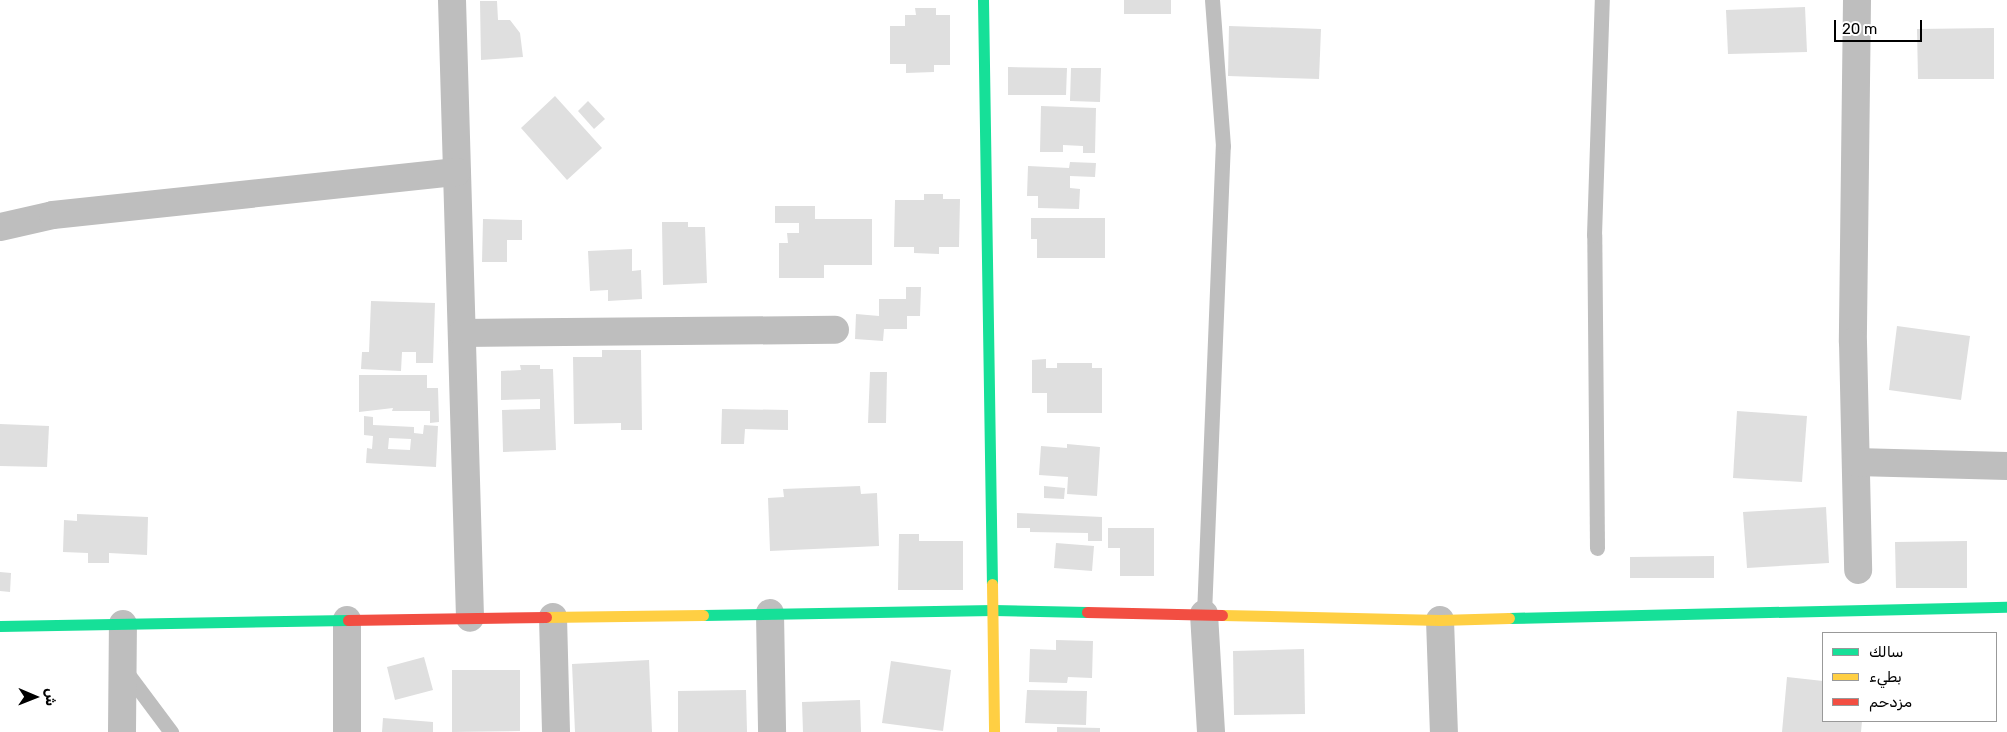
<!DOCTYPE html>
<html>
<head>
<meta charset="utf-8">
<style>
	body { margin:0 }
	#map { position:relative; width:2007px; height:732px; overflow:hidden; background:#fff; font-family:Rubik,"Noto Sans Arabic",sans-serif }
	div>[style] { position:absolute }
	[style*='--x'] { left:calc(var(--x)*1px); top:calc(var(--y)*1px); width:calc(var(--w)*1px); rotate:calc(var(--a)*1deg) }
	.building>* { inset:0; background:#dfdfdf }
	.lane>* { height:15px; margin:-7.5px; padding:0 7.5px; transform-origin:7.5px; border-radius:7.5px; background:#bebebe }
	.street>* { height:28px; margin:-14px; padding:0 14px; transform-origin:14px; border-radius:14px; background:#bebebe }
	.fast>* { height:11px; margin:-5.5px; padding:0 5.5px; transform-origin:5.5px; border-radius:5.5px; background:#16e098 }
	.slow>* { height:11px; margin:-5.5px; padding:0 5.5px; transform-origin:5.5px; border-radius:5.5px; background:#ffcf43 }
	.jam>* { height:11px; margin:-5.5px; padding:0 5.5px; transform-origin:5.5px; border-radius:5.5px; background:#f24e42 }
	span { translate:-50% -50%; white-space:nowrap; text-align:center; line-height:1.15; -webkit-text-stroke:5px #fff; paint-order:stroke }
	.legend { position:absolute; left:1822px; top:632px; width:175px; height:90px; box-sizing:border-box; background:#fff; border:1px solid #999; margin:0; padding:6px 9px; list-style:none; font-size:15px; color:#000 }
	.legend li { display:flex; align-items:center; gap:10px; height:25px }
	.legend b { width:25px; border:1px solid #999 }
	.north { position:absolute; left:10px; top:672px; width:50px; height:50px; -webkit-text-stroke:4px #fff; paint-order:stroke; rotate:91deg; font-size:14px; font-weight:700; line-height:20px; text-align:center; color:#000 }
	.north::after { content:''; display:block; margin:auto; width:18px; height:22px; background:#000; clip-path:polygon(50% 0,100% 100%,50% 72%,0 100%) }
	.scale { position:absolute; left:1834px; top:20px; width:88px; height:22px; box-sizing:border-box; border:2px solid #000; border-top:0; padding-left:6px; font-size:15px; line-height:18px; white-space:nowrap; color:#000; -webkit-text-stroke:4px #fff; paint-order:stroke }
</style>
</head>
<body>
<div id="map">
	<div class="building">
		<div style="clip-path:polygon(1124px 0,1171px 0,1171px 14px,1124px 14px)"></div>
		<div style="clip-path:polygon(480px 1px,497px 1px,498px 20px,510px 20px,520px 33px,523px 57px,481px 60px)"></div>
		<div style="clip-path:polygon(1805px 7px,1807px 52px,1728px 54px,1726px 10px)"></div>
		<div style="clip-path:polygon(915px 8px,936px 8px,936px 15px,950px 15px,950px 65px,934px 65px,934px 72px,906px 73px,906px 64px,890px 64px,890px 26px,905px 26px,905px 15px,916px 15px)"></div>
		<div style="clip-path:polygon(1229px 26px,1321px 29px,1319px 79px,1228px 76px)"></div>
		<div style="clip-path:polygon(1994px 28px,1994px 79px,1918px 79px,1917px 29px)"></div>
		<div style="clip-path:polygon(1008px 67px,1067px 68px,1066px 95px,1008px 95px)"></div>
		<div style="clip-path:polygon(1071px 68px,1101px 68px,1100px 102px,1070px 101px)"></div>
		<div style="clip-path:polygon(555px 96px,602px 148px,567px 180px,521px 128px)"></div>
		<div style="clip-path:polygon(588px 101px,605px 119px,594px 129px,578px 111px)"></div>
		<div style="clip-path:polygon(1041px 106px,1096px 108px,1095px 153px,1083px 153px,1083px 146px,1063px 145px,1063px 152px,1040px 152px)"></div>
		<div style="clip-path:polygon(1070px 162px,1096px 163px,1095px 177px,1070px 176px,1070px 188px,1080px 189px,1079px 209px,1038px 208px,1038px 196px,1027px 196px,1028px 166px,1069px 168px)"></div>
		<div style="clip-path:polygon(924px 194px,943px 194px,943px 199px,960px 199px,959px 247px,939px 247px,939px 254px,914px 253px,914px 247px,894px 247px,895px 200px,924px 200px)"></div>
		<div style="clip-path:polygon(775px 206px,815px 206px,815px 219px,872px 219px,872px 265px,824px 265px,824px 278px,779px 278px,779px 243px,788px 243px,787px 233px,799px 233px,799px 223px,775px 223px)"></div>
		<div style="clip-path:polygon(1031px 218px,1105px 218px,1105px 258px,1037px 258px,1037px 239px,1031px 239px)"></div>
		<div style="clip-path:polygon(483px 219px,522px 220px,522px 240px,507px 240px,507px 262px,482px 262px)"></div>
		<div style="clip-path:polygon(662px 222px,688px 222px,688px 227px,705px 227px,707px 283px,663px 285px)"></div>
		<div style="clip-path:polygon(632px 249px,632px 271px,641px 270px,642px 299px,608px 301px,608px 290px,590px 291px,588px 251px)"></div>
		<div style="clip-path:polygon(906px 287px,921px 287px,920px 316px,907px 316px,907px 329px,884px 329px,883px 341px,855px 339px,856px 314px,879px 316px,879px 299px,906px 299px)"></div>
		<div style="clip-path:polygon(371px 301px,435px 303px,433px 363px,416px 363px,416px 352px,402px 352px,401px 371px,361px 369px,362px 352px,369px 352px)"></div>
		<div style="clip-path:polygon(1897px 326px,1970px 336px,1961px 400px,1889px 390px)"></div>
		<div style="clip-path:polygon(602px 350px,641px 350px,642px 430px,621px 430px,621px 423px,574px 424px,573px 357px,602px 357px)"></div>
		<div style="clip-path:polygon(1046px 359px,1046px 368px,1057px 368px,1057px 363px,1092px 363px,1092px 368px,1102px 368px,1102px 413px,1047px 413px,1047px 393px,1032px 393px,1032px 360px)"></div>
		<div style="clip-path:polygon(520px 365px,540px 365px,540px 369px,553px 369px,556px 450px,503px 452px,502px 410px,540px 409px,540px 399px,501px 400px,501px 371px,521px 370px)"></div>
		<div style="clip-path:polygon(870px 372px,887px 372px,886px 423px,868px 423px)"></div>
		<div style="clip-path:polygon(359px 375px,427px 375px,427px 388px,438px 388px,439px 422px,430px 423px,430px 411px,392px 411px,393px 408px,359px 412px)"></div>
		<div style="clip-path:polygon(722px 409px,788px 410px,788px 430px,745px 429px,744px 444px,721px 444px)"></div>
		<div style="clip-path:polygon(1737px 411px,1807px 416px,1802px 482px,1733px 478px)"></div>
		<div style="clip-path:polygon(evenodd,364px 416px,373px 417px,373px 425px,414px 427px,414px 433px,423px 434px,424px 425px,438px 426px,436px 467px,366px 463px,367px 448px,372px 449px,373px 436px,364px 435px,364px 416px,389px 438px,411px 439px,410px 450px,388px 449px,389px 438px)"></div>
		<div style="clip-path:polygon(0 424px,49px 426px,47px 467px,0 466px)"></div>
		<div style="clip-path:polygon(1067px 444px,1100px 447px,1097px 496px,1067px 494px,1068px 477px,1039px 475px,1041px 446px,1067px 448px)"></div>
		<div style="clip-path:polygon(860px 486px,861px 494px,877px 493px,879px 546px,770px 551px,768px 498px,784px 497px,783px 489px)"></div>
		<div style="clip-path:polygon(1044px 486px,1065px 488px,1064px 499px,1044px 498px)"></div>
		<div style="clip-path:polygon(1826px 507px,1829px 563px,1747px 568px,1743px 512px)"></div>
		<div style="clip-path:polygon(1017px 513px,1102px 517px,1102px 541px,1088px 541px,1088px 533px,1030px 532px,1030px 528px,1017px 528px)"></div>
		<div style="clip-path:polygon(77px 514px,148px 517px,147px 555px,109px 553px,109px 563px,88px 563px,88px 553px,63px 552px,64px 520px,77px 521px)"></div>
		<div style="clip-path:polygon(1108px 528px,1154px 528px,1154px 576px,1120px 576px,1120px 548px,1108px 548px)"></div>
		<div style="clip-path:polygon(899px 534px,919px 534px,919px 541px,963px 541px,963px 590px,898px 590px)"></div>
		<div style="clip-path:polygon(1967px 541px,1967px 588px,1896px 588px,1895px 542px)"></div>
		<div style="clip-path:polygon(1056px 543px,1094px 546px,1092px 571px,1054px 568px)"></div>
		<div style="clip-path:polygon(1714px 556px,1714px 578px,1630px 578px,1630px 557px)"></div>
		<div style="clip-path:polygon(0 572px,11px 573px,10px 592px,0 591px)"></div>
		<div style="clip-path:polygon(1056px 640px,1093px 641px,1092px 678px,1068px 677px,1067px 683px,1029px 682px,1030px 649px,1056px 650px)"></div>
		<div style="clip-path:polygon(1304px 649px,1305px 714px,1234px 715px,1233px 651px)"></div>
		<div style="clip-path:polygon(424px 657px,433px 690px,395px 700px,387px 667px)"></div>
		<div style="clip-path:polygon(649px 660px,652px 732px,575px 732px,572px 664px)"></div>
		<div style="clip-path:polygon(891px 661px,951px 670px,943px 731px,882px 723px)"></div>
		<div style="clip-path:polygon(452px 670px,520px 670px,520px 731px,452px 732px)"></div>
		<div style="clip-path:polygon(1787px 677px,1823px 681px,1823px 721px,1862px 721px,1861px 732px,1782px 732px)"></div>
		<div style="clip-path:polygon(746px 690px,747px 732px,678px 732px,678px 691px)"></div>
		<div style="clip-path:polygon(1027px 690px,1087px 691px,1086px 725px,1025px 723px)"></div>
		<div style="clip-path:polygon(860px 700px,861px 732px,803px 732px,802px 702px)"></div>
		<div style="clip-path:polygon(383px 718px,433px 722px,433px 732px,382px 732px)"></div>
		<div style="clip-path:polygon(1057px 727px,1100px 728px,1100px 732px,1057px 732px)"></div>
	</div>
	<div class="lane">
		<div style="--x:1597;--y:548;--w:313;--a:-90.5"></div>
		<div style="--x:1594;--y:235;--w:235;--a:-88.1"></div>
		<div style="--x:1204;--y:614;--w:468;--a:-87.7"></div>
		<div style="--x:1223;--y:146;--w:146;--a:-94.3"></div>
		<div style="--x:124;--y:669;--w:79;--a:53.3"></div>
	</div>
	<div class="street">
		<div style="--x:452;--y:0;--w:618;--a:88.33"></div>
		<div style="--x:1857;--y:0;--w:342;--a:90.7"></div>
		<div style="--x:1853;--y:342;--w:228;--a:88.7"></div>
		<div style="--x:0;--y:227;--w:54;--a:-12.8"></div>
		<div style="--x:53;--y:215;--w:406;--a:-6.1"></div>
		<div style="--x:462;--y:333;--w:373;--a:-0.5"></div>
		<div style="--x:1856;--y:462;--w:151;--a:1.5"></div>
		<div style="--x:770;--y:613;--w:119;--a:89"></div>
		<div style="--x:1204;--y:614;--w:118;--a:86.6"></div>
		<div style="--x:553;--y:617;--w:115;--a:88.5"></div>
		<div style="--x:1440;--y:620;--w:112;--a:88"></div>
		<div style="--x:122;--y:732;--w:108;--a:-89.5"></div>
		<div style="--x:347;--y:732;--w:112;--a:-90"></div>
	</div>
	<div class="fast">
		<div style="--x:983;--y:0;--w:584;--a:89.12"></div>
		<div style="--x:703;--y:615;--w:290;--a:-1"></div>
		<div style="--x:993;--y:610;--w:94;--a:1.2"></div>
		<div style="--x:1509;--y:618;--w:498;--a:-1.3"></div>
		<div style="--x:0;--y:626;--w:348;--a:-1"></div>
	</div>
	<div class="slow">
		<div style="--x:992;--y:584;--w:148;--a:89.2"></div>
		<div style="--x:1222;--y:615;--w:218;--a:1.3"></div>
		<div style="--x:1440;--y:620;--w:69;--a:-1.7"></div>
		<div style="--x:546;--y:617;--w:157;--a:-0.7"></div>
	</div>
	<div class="jam">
		<div style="--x:1087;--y:612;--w:135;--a:1.3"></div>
		<div style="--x:348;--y:620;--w:198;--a:-0.9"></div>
	</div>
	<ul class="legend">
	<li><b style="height:6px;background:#16e098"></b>سالك</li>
	<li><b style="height:6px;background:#ffcf43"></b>بطيء</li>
	<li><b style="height:6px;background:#f24e42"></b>مزدحم</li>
	</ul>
	<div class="north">ش</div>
	<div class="scale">20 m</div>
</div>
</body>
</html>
